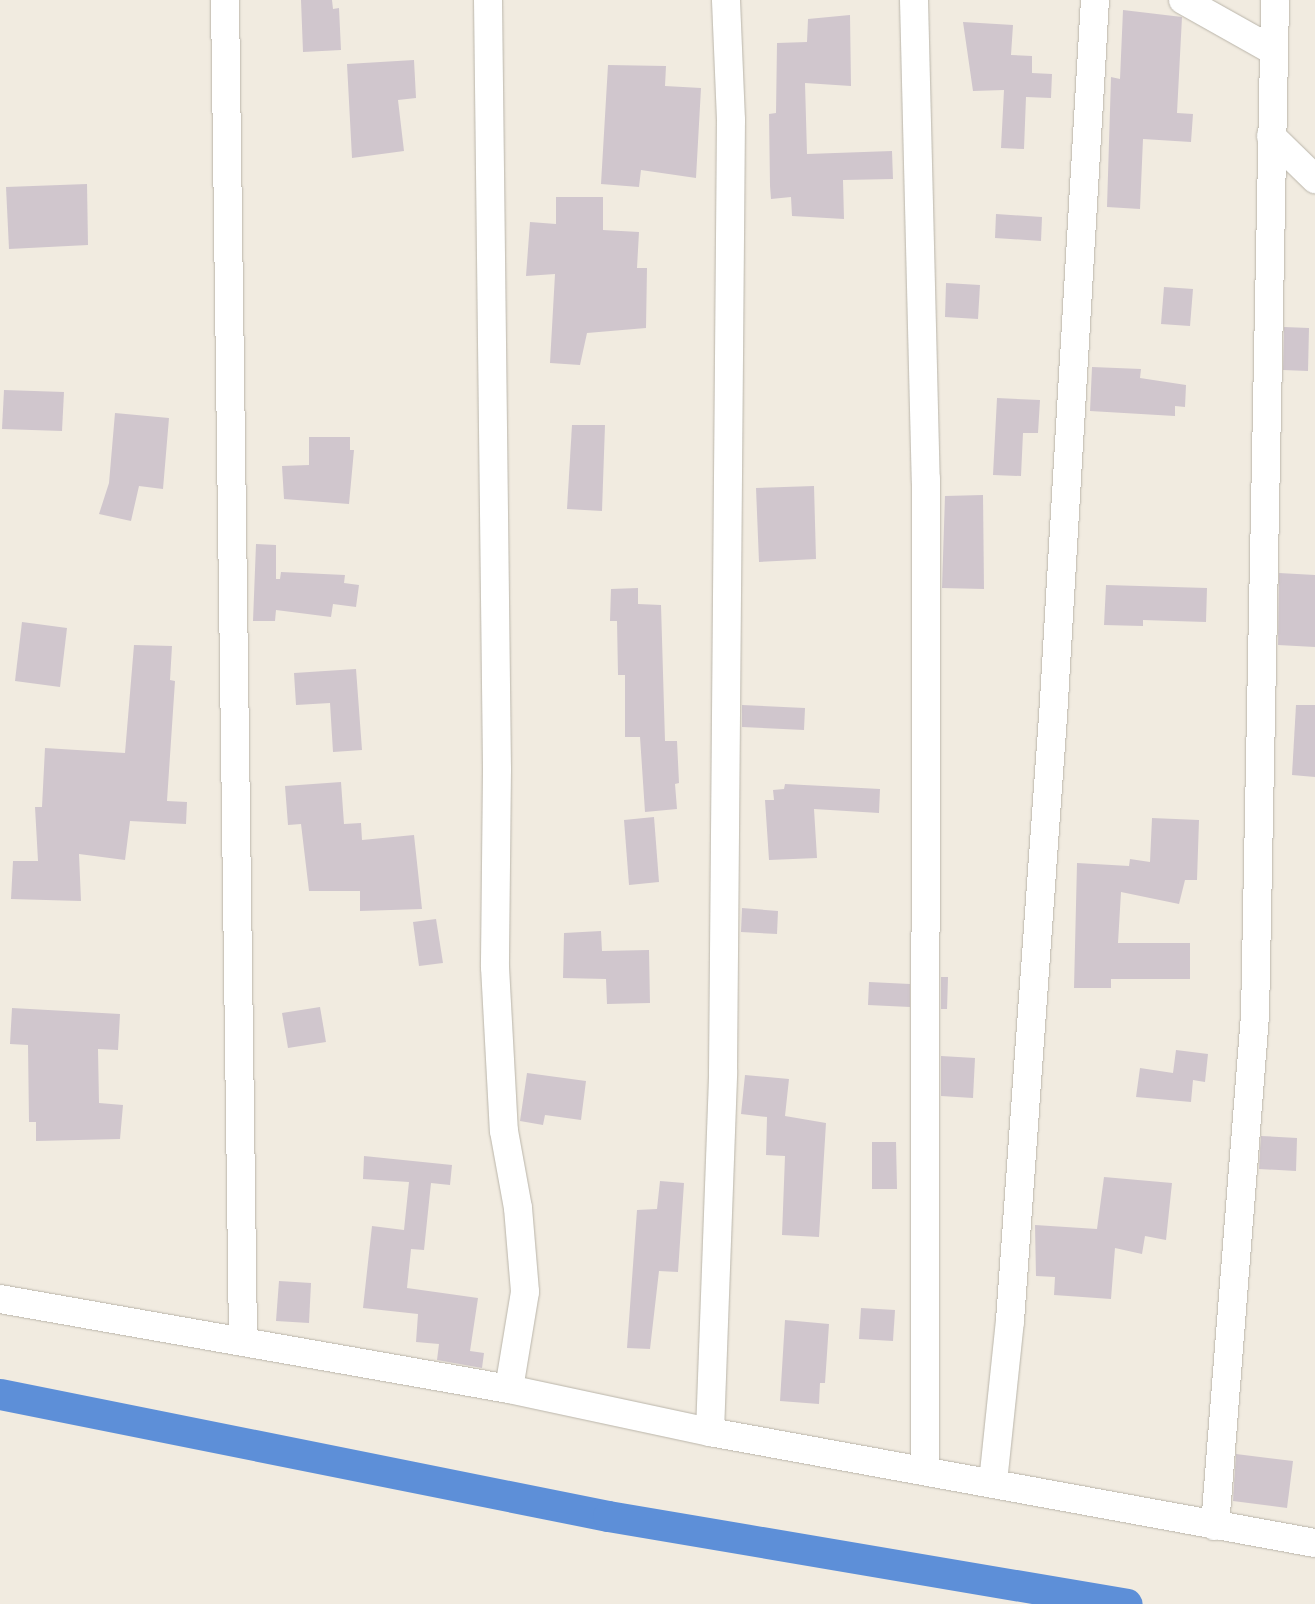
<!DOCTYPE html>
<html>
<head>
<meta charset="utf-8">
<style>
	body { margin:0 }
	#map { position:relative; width:1315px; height:1604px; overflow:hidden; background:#f1ebe0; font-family:"Noto Sans",sans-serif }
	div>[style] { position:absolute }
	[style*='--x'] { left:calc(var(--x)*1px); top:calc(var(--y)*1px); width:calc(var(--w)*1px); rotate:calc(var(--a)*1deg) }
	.canal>* { height:31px; margin:-15.5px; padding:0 15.5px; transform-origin:15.5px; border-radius:15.5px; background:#5d8fd8 }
	.building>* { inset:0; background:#d0c6cd }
	.roads { filter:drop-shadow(0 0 1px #bab5aa) drop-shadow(0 0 1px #bab5aa) }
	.street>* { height:28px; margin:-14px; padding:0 14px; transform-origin:14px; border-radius:14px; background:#fff }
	span { translate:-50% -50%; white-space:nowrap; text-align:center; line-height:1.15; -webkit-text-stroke:5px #fef8ed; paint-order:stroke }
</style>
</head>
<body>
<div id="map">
	<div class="canal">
		<div style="--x:0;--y:1394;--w:620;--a:11.35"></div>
		<div style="--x:608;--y:1516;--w:526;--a:9.62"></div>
	</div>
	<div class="building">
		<div style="clip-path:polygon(301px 0,332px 0,333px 9px,339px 8px,341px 50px,303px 52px)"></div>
		<div style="clip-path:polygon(1123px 10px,1182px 17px,1177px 113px,1193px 114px,1191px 142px,1143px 139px,1140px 209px,1107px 207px,1111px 77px,1120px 79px)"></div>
		<div style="clip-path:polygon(850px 15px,851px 86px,805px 83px,807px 154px,892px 151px,893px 179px,843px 180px,844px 219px,792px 216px,791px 197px,771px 199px,770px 186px,769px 114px,776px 113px,777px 43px,807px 42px,808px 19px)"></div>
		<div style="clip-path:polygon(963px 22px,1013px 25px,1011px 55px,1032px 56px,1032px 73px,1052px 74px,1051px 98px,1026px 97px,1024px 149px,1001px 148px,1004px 90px,973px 91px)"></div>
		<div style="clip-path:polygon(414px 60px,416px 98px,398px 100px,404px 151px,352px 158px,347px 64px)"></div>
		<div style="clip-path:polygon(608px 65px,666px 66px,665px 86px,701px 88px,696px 178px,641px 170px,639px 187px,601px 184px)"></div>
		<div style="clip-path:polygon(87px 184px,88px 245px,9px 249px,6px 187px)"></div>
		<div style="clip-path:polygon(556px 197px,603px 197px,603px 230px,639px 232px,637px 268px,647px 268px,646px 328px,587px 333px,580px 365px,550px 363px,555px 274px,526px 276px,530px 222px,556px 224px)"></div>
		<div style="clip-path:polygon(996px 214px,1042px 217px,1041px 241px,995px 238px)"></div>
		<div style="clip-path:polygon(946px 283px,980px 285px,978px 319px,945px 317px)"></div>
		<div style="clip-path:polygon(1164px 287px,1193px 289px,1190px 326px,1161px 324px)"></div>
		<div style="clip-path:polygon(1284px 327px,1309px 328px,1308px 371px,1283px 370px)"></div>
		<div style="clip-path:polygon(1092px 367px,1141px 369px,1140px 378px,1186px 385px,1185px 407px,1175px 406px,1175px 416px,1090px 411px)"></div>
		<div style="clip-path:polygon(4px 390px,64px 392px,62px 431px,2px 429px)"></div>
		<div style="clip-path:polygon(997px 398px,1040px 400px,1038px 433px,1023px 433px,1021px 476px,993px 475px)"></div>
		<div style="clip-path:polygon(115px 413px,169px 418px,163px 489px,139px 486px,131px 521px,99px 514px,109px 483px)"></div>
		<div style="clip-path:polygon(572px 425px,605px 425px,602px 511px,567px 509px)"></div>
		<div style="clip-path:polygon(309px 437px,350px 437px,350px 450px,354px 450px,349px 504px,284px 499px,282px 466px,309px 465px)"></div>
		<div style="clip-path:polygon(814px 486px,816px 559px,759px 562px,756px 488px)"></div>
		<div style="clip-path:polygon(983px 495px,984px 589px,942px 588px,945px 496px)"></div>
		<div style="clip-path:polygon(256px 544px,276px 545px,276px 579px,280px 579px,281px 572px,345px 575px,344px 583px,359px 585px,356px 607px,333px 604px,331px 617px,276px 610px,275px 621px,253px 621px)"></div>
		<div style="clip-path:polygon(1279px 573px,1315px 575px,1315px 647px,1278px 645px)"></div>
		<div style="clip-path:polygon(1106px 585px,1207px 588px,1206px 622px,1143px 620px,1143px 626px,1104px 625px)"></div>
		<div style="clip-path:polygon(638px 588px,638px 604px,661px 605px,665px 741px,677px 741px,679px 783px,675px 784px,677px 809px,645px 812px,640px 737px,625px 737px,625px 675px,618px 675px,617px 621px,610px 621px,611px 589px)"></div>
		<div style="clip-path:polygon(22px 622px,67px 628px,60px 687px,15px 681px)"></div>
		<div style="clip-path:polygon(134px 645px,172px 646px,170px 680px,175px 681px,167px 801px,187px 802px,186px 824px,130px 821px,125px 860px,79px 854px,81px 901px,11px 899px,13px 861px,38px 861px,35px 807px,42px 807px,45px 748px,125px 753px)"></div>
		<div style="clip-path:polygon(356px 669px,362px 750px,333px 752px,330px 703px,296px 705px,294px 673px)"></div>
		<div style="clip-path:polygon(742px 705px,805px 708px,804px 730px,742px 727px)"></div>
		<div style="clip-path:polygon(1296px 705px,1315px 705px,1315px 777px,1292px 775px)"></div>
		<div style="clip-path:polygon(341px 782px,344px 824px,361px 823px,362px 840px,414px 835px,422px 909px,360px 911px,360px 891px,309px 891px,301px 824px,288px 825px,285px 786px)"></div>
		<div style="clip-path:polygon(785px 784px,880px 789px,879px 813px,814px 809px,817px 858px,769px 860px,765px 800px,774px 800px,773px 790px,784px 789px)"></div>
		<div style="clip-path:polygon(654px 817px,659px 882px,629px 885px,624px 820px)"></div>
		<div style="clip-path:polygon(1152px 818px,1199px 820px,1197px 880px,1185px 880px,1179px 904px,1121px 892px,1118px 943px,1190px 943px,1190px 979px,1111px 979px,1111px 988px,1074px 988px,1077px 863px,1129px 866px,1130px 859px,1150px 862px)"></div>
		<div style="clip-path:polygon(742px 908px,778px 911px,777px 934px,741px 932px)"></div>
		<div style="clip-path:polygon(436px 919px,443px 963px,419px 966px,413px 922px)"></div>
		<div style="clip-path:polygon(601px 931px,602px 951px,649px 950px,650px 1003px,607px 1004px,606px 979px,563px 978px,564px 933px)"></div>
		<div style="clip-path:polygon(941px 977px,948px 977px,947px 1009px,941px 1009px)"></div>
		<div style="clip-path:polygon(869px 982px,910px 984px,910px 1007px,868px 1005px)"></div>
		<div style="clip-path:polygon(320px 1007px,326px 1042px,288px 1048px,282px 1013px)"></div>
		<div style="clip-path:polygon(12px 1008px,120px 1014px,118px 1050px,98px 1049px,99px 1103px,123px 1105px,120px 1139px,36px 1141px,36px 1122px,29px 1122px,28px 1045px,10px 1044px)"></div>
		<div style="clip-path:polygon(1176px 1050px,1208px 1054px,1205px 1082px,1193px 1080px,1191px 1102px,1136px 1097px,1140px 1068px,1173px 1073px)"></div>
		<div style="clip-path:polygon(941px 1056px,975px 1058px,973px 1098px,941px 1096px)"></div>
		<div style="clip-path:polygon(527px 1073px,586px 1081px,581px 1120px,545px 1115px,543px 1125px,520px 1121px)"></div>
		<div style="clip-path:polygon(745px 1075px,789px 1079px,785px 1116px,826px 1123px,819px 1237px,782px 1235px,785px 1156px,766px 1155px,767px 1117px,741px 1114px)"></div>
		<div style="clip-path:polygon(1261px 1136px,1297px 1138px,1296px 1171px,1259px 1169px)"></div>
		<div style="clip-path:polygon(872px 1142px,896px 1142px,897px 1189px,872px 1189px)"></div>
		<div style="clip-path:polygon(364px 1156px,452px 1165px,450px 1185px,431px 1183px,424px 1250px,411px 1249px,407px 1288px,478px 1298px,470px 1351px,484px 1353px,482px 1368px,437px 1360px,439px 1344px,416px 1342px,418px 1314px,363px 1308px,372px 1226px,404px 1230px,409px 1182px,363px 1179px)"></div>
		<div style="clip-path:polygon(1104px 1177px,1172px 1183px,1166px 1240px,1145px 1236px,1142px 1254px,1115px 1248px,1111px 1299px,1054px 1295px,1055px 1277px,1036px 1276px,1035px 1225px,1097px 1229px)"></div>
		<div style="clip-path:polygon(660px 1181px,684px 1183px,678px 1272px,659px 1271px,650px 1349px,627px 1348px,637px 1210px,657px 1209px)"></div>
		<div style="clip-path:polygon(279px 1281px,311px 1283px,309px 1323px,276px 1321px)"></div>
		<div style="clip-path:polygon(861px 1308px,895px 1310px,893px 1341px,859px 1339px)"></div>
		<div style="clip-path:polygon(785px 1320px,829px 1324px,825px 1383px,820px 1383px,819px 1404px,780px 1401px)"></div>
		<div style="clip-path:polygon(1236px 1454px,1293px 1461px,1287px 1508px,1233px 1501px)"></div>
	</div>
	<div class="roads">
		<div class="street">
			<div style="--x:225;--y:0;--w:1341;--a:89.23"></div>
			<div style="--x:488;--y:0;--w:769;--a:89.33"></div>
			<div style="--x:497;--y:769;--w:198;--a:90.6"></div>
			<div style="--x:495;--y:967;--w:164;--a:86.9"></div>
			<div style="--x:504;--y:1131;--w:78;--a:79.7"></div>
			<div style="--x:518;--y:1208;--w:84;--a:85.2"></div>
			<div style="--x:525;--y:1292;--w:98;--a:99.4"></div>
			<div style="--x:914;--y:0;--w:479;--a:88.6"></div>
			<div style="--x:926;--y:479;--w:990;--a:90.06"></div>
			<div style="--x:1183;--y:0;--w:102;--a:29.3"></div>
			<div style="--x:1271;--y:136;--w:62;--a:44.3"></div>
			<div style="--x:0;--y:1299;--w:517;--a:10.03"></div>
			<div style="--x:509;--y:1389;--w:206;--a:12.1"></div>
			<div style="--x:710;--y:1432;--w:615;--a:10.4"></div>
			<div style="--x:710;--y:1432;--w:359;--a:-87.9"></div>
			<div style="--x:723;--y:1073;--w:953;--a:-89.52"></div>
			<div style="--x:731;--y:120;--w:120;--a:-92.4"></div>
			<div style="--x:993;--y:1482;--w:162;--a:-84"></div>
			<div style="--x:1010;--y:1321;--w:606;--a:-85.93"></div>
			<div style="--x:1053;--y:717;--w:718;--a:-86.65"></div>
			<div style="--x:1215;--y:1526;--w:512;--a:-85.52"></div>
			<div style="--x:1255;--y:1016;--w:1016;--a:-88.87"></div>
		</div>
	</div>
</div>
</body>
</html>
